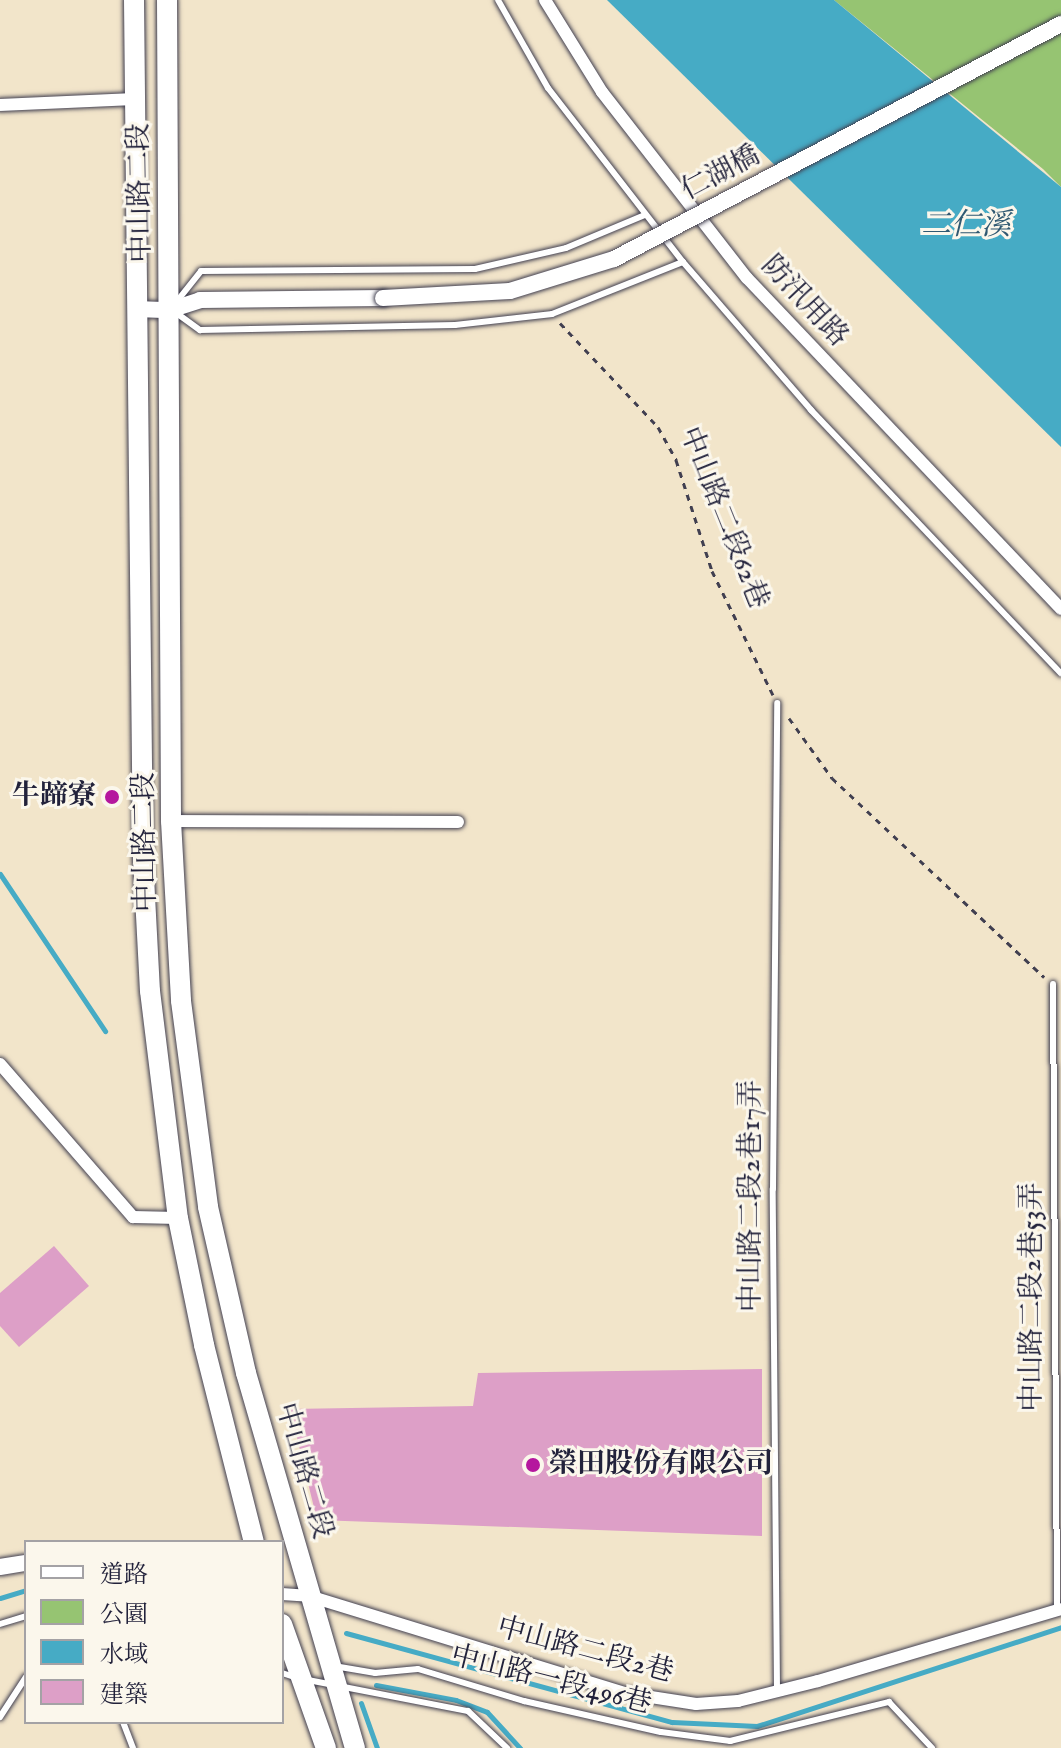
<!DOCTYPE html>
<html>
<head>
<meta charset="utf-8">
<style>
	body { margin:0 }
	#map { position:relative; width:1061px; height:1748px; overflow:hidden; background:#f2e5ca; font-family:"IM FELL English","Noto Serif TC",serif }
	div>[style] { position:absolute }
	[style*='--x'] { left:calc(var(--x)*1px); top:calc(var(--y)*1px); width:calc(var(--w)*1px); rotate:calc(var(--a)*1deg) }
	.green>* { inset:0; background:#96c472 }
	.water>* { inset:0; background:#46abc5 }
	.stream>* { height:5px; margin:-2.5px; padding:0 2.5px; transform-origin:2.5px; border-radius:2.5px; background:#46abc5 }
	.building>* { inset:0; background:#dd9fc7 }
	.path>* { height:3px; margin-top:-1.5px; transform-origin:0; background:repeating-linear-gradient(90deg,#413f50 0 6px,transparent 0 12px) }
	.roads { filter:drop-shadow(0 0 2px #413f50) drop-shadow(0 0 2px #413f50) }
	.service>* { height:6px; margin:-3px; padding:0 3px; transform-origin:3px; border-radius:3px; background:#fff }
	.minor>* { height:12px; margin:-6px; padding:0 6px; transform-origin:6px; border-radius:6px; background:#fff }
	.tertiary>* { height:16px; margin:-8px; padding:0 8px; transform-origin:8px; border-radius:8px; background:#fff }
	.primary>* { height:20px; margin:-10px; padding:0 10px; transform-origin:10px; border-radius:10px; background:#fff }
	.bridges { filter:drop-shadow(0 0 2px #413f50) drop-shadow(0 0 2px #413f50) }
	.tertiary-bridge>* { height:16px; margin:-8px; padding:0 8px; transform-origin:8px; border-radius:8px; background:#fff }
	.dots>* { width:22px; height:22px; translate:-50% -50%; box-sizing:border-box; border:4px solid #fbf7ec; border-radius:50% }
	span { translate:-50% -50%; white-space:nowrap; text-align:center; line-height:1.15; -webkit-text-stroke:6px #fbf7ec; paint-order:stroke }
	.street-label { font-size:28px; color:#22223b }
	.poi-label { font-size:28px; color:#22223b; font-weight:700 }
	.right { translate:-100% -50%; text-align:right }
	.left { translate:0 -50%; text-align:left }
	.water-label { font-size:30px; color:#305972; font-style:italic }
	.legend { position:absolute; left:24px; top:1540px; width:260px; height:184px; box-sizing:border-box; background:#fbf7ec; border:2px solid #a4a2a5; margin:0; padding:10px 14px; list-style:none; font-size:24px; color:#22223b }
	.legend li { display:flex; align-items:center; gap:16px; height:40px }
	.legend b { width:40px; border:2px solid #a4a2a5 }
</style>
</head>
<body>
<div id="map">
	<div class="green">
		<div style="clip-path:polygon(834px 0,1061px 0,1061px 187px,1043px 169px)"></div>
	</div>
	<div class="water">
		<div style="clip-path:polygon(607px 0,834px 0,1061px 187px,1061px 447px)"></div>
	</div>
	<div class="stream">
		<div style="--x:0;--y:874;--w:189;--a:56.2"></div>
		<div style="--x:0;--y:1598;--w:27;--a:-17"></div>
		<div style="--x:346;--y:1633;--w:338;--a:15.3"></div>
		<div style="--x:672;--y:1722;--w:85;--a:2.7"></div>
		<div style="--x:757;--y:1726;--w:320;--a:-18"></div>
		<div style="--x:376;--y:1685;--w:81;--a:10.6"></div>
		<div style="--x:456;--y:1700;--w:33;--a:21"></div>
		<div style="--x:487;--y:1712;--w:49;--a:47.5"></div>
		<div style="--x:361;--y:1703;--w:48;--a:70.4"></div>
	</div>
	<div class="building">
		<div style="clip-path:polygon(54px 1246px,89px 1286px,19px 1347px,0 1326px,0 1293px)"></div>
		<div style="clip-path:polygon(762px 1369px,762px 1536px,317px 1520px,290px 1409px,473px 1406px,478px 1373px)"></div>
	</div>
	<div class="path">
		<div style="--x:560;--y:323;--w:143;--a:46.7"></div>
		<div style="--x:658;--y:427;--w:38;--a:61"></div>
		<div style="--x:676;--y:460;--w:117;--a:72"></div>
		<div style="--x:712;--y:571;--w:138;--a:63.8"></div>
		<div style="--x:789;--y:718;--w:74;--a:54.4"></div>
		<div style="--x:832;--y:778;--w:291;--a:43.2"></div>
	</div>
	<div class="roads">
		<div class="service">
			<div style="--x:498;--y:0;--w:101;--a:60.4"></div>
			<div style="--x:548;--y:88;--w:220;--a:52.2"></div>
			<div style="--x:683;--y:262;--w:196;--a:49.1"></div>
			<div style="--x:811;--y:410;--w:363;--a:46.5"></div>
			<div style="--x:174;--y:305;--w:43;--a:-51.5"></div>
			<div style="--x:201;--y:271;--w:274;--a:-0.4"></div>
			<div style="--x:475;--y:269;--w:93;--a:-13"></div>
			<div style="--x:566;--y:248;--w:86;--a:-22.7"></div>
			<div style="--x:175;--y:312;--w:31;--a:36"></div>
			<div style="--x:200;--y:330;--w:255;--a:-1.1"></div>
			<div style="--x:455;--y:325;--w:98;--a:-6.5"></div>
			<div style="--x:552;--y:314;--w:141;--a:-21.7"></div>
			<div style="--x:1053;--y:984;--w:626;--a:89.63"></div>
			<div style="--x:0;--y:1624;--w:27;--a:-17"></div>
			<div style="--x:334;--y:1666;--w:42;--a:9.7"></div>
			<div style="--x:375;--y:1673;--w:43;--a:-5.3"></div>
			<div style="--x:418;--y:1669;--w:111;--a:16.8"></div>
			<div style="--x:524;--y:1701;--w:140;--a:12.8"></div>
			<div style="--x:661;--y:1732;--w:70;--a:7.4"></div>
			<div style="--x:730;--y:1741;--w:164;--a:-13.8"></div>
			<div style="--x:889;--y:1702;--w:63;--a:46.9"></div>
			<div style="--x:282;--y:1673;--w:16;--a:18"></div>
			<div style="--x:308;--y:1680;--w:163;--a:11"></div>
			<div style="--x:468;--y:1711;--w:54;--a:43.5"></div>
			<div style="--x:777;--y:1688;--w:499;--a:-90.5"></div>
			<div style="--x:773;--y:1189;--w:486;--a:-89.5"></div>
			<div style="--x:0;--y:1717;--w:48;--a:-57"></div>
			<div style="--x:123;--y:1722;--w:28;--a:69"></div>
		</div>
		<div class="minor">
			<div style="--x:545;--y:0;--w:108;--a:58.2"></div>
			<div style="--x:602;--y:92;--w:236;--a:52.1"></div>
			<div style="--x:747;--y:278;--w:456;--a:46.5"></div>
			<div style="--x:0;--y:105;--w:134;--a:-2.6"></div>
			<div style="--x:171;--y:821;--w:287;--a:0.2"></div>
			<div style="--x:0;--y:1064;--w:203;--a:49"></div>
			<div style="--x:133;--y:1217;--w:45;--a:1.3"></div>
			<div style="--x:282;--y:1594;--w:27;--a:4"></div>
			<div style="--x:309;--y:1596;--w:331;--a:17.1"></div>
			<div style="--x:625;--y:1693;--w:72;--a:8.8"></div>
			<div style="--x:696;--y:1704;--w:42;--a:-4.1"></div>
			<div style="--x:738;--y:1701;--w:82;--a:-14"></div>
			<div style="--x:818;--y:1681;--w:253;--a:-16.5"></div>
		</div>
		<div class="tertiary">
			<div style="--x:136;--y:309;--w:34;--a:2"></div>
			<div style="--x:170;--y:310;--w:32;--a:-18"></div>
			<div style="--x:200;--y:300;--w:183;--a:-0.6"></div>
			<div style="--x:0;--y:1567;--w:26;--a:-9"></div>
		</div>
		<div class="primary">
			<div style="--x:134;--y:0;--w:858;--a:89.4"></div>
			<div style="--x:143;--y:858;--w:133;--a:87"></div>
			<div style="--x:150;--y:991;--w:229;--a:83"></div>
			<div style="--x:178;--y:1218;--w:130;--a:78.4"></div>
			<div style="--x:204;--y:1345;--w:203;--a:75.8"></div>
			<div style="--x:167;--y:0;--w:821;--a:89.72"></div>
			<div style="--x:171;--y:821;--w:180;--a:86.8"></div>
			<div style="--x:181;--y:1001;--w:208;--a:82.5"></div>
			<div style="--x:208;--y:1207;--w:170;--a:77.1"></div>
			<div style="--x:246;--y:1373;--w:391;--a:73.8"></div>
			<div style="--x:282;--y:1624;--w:132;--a:70.5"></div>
		</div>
	</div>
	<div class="bridges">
		<div class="tertiary-bridge">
			<div style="--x:383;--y:298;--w:127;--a:-3.2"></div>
			<div style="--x:510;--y:291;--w:109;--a:-17.1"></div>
			<div style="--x:614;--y:259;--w:505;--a:-27.73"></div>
		</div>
	</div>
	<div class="dots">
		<div style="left:112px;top:797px;background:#b5179e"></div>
		<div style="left:533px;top:1465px;background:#b5179e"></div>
	</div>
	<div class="street-label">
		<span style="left:721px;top:174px;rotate:-28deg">仁湖橋</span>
		<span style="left:141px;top:193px;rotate:-91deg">中山路二段</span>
		<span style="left:804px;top:302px;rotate:47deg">防汛用路</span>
		<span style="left:723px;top:518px;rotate:68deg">中山路二段62巷</span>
		<span style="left:146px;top:842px;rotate:-91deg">中山路二段</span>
		<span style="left:752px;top:1196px;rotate:-90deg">中山路二段2巷17弄</span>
		<span style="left:1033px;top:1297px;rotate:-90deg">中山路二段2巷53弄</span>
		<span style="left:303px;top:1471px;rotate:74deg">中山路二段</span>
		<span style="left:585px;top:1651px;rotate:15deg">中山路二段2巷</span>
		<span style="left:551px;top:1681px;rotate:14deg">中山路一段496巷</span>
	</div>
	<div class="poi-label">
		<span class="right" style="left:96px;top:797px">牛蹄寮</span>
		<span class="left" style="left:549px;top:1465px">榮田股份有限公司</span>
	</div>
	<div class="water-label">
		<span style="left:966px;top:226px">二仁溪</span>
	</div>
	<ul class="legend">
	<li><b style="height:10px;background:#fff"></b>道路</li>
	<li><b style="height:22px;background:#96c472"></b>公園</li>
	<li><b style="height:22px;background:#46abc5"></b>水域</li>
	<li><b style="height:22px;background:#dd9fc7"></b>建築</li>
	</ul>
</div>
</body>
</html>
